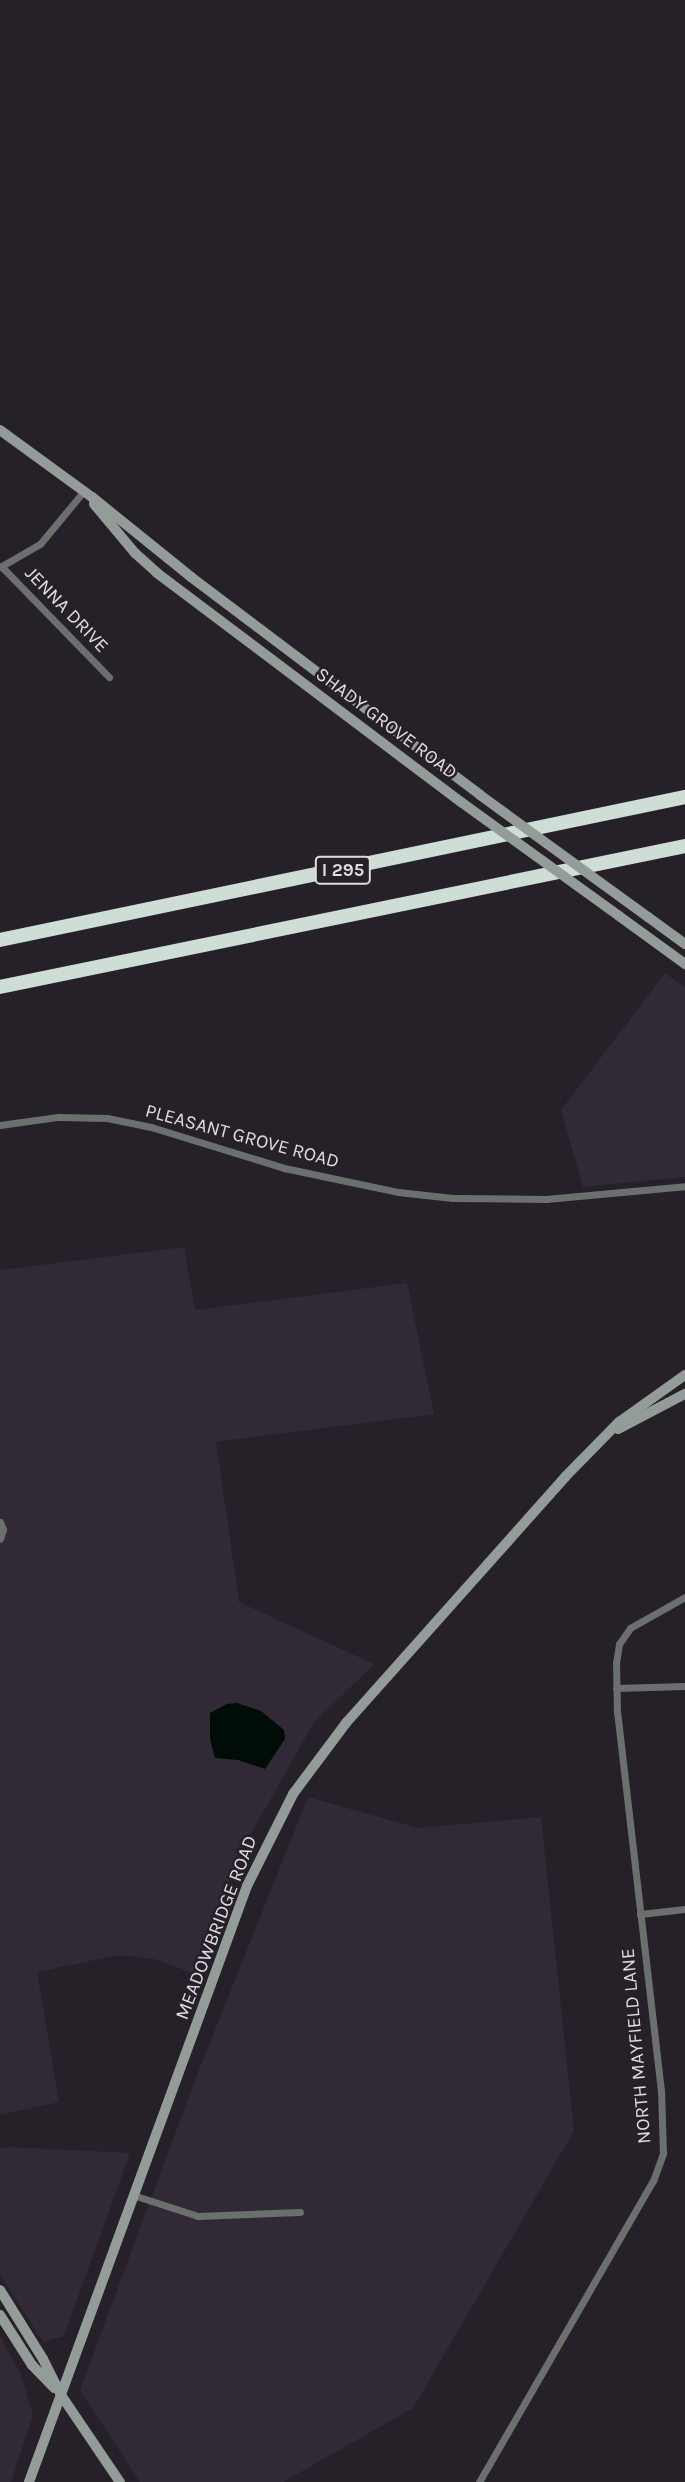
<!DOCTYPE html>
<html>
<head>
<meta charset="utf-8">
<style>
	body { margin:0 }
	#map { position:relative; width:685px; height:2482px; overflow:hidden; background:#262129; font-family:Karla,sans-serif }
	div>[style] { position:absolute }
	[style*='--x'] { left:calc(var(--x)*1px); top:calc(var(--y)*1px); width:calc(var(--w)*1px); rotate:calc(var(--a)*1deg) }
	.built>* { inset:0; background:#312936 }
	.water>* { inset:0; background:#000d07 }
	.minor>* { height:7px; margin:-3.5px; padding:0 3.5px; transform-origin:3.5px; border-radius:3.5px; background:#6b706e }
	.secondary>* { height:10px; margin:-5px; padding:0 5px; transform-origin:5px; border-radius:5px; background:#939c98 }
	.motorway>* { height:14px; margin:-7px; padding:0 7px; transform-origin:7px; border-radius:7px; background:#cfddd7 }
	.secondary-bridge>* { height:10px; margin:-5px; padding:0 5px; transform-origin:5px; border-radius:5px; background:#939c98 }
	span { translate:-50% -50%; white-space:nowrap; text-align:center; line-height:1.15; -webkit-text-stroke:5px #262129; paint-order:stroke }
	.shield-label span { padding:2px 5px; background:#262129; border:2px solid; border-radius:5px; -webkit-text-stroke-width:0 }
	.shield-label { font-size:18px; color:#e0dce2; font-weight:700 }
	.street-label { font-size:19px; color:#e0dce2 }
</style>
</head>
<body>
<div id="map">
	<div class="built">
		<div style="clip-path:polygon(665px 973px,685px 988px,685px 1177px,583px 1187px,561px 1110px)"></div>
		<div style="clip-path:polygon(184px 1247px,195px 1310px,407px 1283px,434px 1414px,216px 1442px,239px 1602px,374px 1664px,313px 1724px,239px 1855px,193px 1973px,154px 1959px,119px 1955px,37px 1972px,59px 2102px,0 2115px,0 1270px)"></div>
		<div style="clip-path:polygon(308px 1797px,418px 1828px,541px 1817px,574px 2131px,413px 2408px,283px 2482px,140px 2482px,80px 2390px,197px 2075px)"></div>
		<div style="clip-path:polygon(8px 2147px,130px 2153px,64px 2336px,43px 2342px,0 2275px,0 2148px)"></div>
		<div style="clip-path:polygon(0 2336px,20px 2372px,33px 2415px,11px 2482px,0 2482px)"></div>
	</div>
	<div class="water">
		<div style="clip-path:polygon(237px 1703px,261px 1711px,284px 1730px,285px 1739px,265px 1769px,238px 1760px,215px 1758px,210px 1739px,210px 1713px,227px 1704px)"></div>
	</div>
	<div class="minor">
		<div style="--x:1;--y:566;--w:155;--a:45.8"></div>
		<div style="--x:0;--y:567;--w:46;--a:-29.9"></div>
		<div style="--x:40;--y:544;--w:67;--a:-50.4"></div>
		<div style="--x:0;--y:1125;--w:59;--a:-7.9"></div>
		<div style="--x:58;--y:1117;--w:49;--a:1.2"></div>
		<div style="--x:107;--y:1118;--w:45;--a:11.6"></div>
		<div style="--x:151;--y:1127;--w:139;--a:17.1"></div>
		<div style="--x:284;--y:1168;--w:116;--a:11.9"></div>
		<div style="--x:398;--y:1192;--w:55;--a:6.2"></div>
		<div style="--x:453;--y:1198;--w:93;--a:0.6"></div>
		<div style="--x:546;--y:1199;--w:140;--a:-5.3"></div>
		<div style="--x:0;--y:1522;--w:8;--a:67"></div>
		<div style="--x:3;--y:1529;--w:10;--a:107"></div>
		<div style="--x:616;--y:1688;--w:69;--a:-1.7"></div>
		<div style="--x:640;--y:1914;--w:45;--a:-6.3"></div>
		<div style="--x:136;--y:2196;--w:65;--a:17.9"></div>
		<div style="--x:198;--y:2216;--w:102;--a:-2.2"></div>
		<div style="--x:479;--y:2482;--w:348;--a:-60"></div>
		<div style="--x:653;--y:2181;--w:30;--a:-70"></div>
		<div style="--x:663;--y:2153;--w:62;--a:-91.8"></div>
		<div style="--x:661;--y:2091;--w:381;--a:-96.6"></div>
		<div style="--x:617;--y:1713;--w:50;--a:-91.1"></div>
		<div style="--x:616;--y:1663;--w:19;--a:-81"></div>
		<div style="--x:619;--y:1644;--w:19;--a:-55"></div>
		<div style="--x:630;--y:1628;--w:63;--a:-29.4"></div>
	</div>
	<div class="secondary">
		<div style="--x:0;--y:430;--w:114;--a:36.1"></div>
		<div style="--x:92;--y:497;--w:127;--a:38.9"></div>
		<div style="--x:191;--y:577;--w:362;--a:37"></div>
		<div style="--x:94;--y:504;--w:64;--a:50.1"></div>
		<div style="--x:135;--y:553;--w:30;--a:42"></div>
		<div style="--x:157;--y:573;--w:381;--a:37"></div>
		<div style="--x:619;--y:916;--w:82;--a:36"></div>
		<div style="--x:648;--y:917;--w:46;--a:36.1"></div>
		<div style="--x:618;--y:1429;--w:76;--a:-27.6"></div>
		<div style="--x:0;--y:2290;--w:81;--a:58.1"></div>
		<div style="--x:43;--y:2359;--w:40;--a:63.4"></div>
		<div style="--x:61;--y:2395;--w:105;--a:55.9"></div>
		<div style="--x:0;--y:2315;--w:59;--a:57.4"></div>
		<div style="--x:32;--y:2365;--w:32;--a:46"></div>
		<div style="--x:29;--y:2482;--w:635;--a:-69.91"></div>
		<div style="--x:247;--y:1886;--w:103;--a:-63.4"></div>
		<div style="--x:293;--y:1794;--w:89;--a:-53.3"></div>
		<div style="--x:346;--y:1723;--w:329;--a:-48.3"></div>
		<div style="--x:565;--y:1477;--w:77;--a:-45.5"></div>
		<div style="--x:619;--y:1422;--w:81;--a:-35.5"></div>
	</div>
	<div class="motorway">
		<div style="--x:0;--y:940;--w:700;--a:-11.79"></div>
		<div style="--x:0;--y:987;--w:699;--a:-11.63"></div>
	</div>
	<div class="secondary-bridge">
		<div style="--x:480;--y:795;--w:208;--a:36"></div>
		<div style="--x:461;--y:802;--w:195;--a:35.8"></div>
	</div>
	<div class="shield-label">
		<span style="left:343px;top:870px">I 295</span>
	</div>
	<div class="street-label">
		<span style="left:66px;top:610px;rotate:46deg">JENNA DRIVE</span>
		<span style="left:386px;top:724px;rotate:37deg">SHADY GROVE ROAD</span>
		<span style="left:242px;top:1137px;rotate:15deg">PLEASANT GROVE ROAD</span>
		<span style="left:217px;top:1928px;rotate:-69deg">MEADOWBRIDGE ROAD</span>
		<span style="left:637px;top:2046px;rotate:-95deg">NORTH MAYFIELD LANE</span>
	</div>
</div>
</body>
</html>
